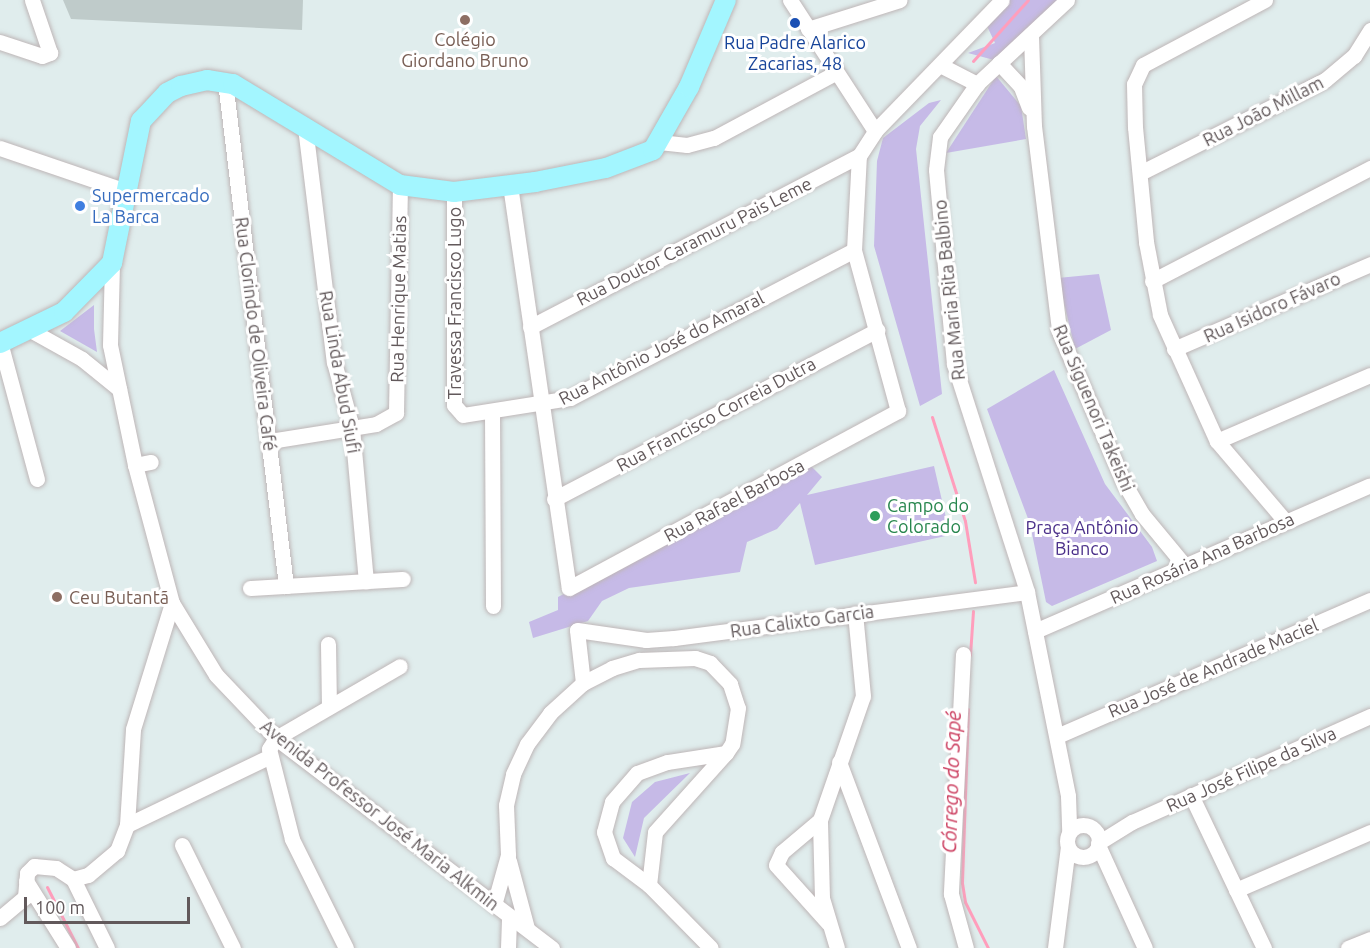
<!DOCTYPE html>
<html>
<head>
<meta charset="utf-8">
<style>
	body { margin:0 }
	#map { position:relative; width:1370px; height:948px; overflow:hidden; background:#e0eded; font-family:Ubuntu,sans-serif }
	div>[style] { position:absolute }
	[style*='--x'] { left:calc(var(--x)*1px); top:calc(var(--y)*1px); width:calc(var(--w)*1px); rotate:calc(var(--a)*1deg) }
	.green>* { inset:0; background:#c6bae7 }
	.stream>* { height:3px; margin:-1.5px; padding:0 1.5px; transform-origin:1.5px; border-radius:1.5px; background:#ff9ebc }
	.building>* { inset:0; background:#bfcbca }
	.roads { filter:drop-shadow(0 0 2px #beb6b7) drop-shadow(0 0 2px #beb6b7) }
	.minor>* { height:15px; margin:-7.5px; padding:0 7.5px; transform-origin:7.5px; border-radius:7.5px; background:#fff }
	.minor>.ring { margin:-7.5px; padding:0; box-sizing:content-box; background:none; border:15px solid #fff; border-radius:50% }
	.major>* { height:20px; margin:-10px; padding:0 10px; transform-origin:10px; border-radius:10px; background:#a3f6ff }
	.dots>* { width:16px; height:16px; translate:-50% -50%; box-sizing:border-box; border:3px solid #fff; border-radius:50% }
	span { translate:-50% -50%; white-space:nowrap; text-align:center; line-height:1.15; -webkit-text-stroke:6px #fff; paint-order:stroke }
	.education-label { font-size:18px; color:#785e54 }
	.left { translate:0 -50%; text-align:left }
	.transit-label { font-size:18px; color:#164399 }
	.street-label { font-size:18px; color:#62595b }
	.shop-label { font-size:18px; color:#366cbe }
	.leisure-label { font-size:18px; color:#27864d }
	.park-label { font-size:18px; color:#4b308a }
	.water-label { font-size:20px; color:#ca395b; font-style:italic }
	.scale { position:absolute; left:24px; top:897px; width:166px; height:27px; box-sizing:border-box; border:3px solid #62595b; border-top:0; padding-left:8px; font-size:18px; line-height:21px; white-space:nowrap; color:#62595b; -webkit-text-stroke:4px #fff; paint-order:stroke }
</style>
</head>
<body>
<div id="map">
	<div class="green">
		<div style="clip-path:polygon(1009px 0,1063px 0,994px 60px,968px 53px,995px 43px,987px 26px)"></div>
		<div style="clip-path:polygon(996px 76px,1021px 106px,1026px 139px,946px 153px)"></div>
		<div style="clip-path:polygon(941px 100px,920px 126px,916px 149px,942px 394px,920px 406px,874px 246px,877px 161px,883px 138px,929px 103px)"></div>
		<div style="clip-path:polygon(1099px 274px,1111px 330px,1075px 349px,1058px 278px)"></div>
		<div style="clip-path:polygon(94px 305px,94px 329px,97px 352px,60px 331px)"></div>
		<div style="clip-path:polygon(1054px 370px,1105px 484px,1152px 547px,1157px 561px,1052px 606px,1046px 602px,1030px 524px,987px 409px)"></div>
		<div style="clip-path:polygon(810px 465px,822px 477px,807px 495px,934px 466px,950px 535px,815px 565px,800px 503px,777px 529px,747px 542px,740px 572px,629px 588px,602px 601px,588px 621px,533px 638px,529px 622px,558px 610px,558px 597px)"></div>
		<div style="clip-path:polygon(690px 773px,644px 818px,635px 857px,623px 838px,632px 802px,655px 782px)"></div>
	</div>
	<div class="stream">
		<div style="--x:973;--y:61;--w:82;--a:-48"></div>
		<div style="--x:932;--y:417;--w:109;--a:72.4"></div>
		<div style="--x:965;--y:521;--w:62;--a:80.7"></div>
		<div style="--x:970;--y:655;--w:44;--a:-86.1"></div>
		<div style="--x:968;--y:709;--w:174;--a:92"></div>
		<div style="--x:962;--y:883;--w:19;--a:81"></div>
		<div style="--x:965;--y:902;--w:51;--a:63.4"></div>
		<div style="--x:47;--y:887;--w:68;--a:63.1"></div>
	</div>
	<div class="building">
		<div style="clip-path:polygon(63px 0,303px 0,302px 30px,71px 19px)"></div>
	</div>
	<div class="roads">
		<div class="minor">
			<div style="--x:790;--y:0;--w:156;--a:57"></div>
			<div style="--x:1067;--y:0;--w:123;--a:137"></div>
			<div style="--x:977;--y:84;--w:65;--a:124.9"></div>
			<div style="--x:940;--y:137;--w:33;--a:97"></div>
			<div style="--x:936;--y:170;--w:195;--a:84.7"></div>
			<div style="--x:954;--y:364;--w:239;--a:72.2"></div>
			<div style="--x:1027;--y:592;--w:208;--a:78.6"></div>
			<div style="--x:1068;--y:796;--w:36;--a:88"></div>
			<div style="--x:1265;--y:0;--w:138;--a:152"></div>
			<div style="--x:1143;--y:65;--w:21;--a:115"></div>
			<div style="--x:1134;--y:84;--w:43;--a:88.7"></div>
			<div style="--x:1135;--y:127;--w:116;--a:84.5"></div>
			<div style="--x:1146;--y:242;--w:74;--a:79.1"></div>
			<div style="--x:1160;--y:315;--w:138;--a:65.7"></div>
			<div style="--x:1217;--y:441;--w:106;--a:49.6"></div>
			<div style="--x:808;--y:29;--w:96;--a:-17.5"></div>
			<div style="--x:1031;--y:36;--w:90;--a:88.1"></div>
			<div style="--x:1034;--y:126;--w:207;--a:83"></div>
			<div style="--x:1059;--y:331;--w:163;--a:66.9"></div>
			<div style="--x:1123;--y:481;--w:38;--a:60"></div>
			<div style="--x:1142;--y:514;--w:67;--a:50.4"></div>
			<div style="--x:0;--y:42;--w:44;--a:18.4"></div>
			<div style="--x:42;--y:56;--w:9;--a:-21"></div>
			<div style="--x:50;--y:53;--w:56;--a:-108.8"></div>
			<div style="--x:999;--y:63;--w:33;--a:47"></div>
			<div style="--x:1021;--y:87;--w:22;--a:69"></div>
			<div style="--x:940;--y:65;--w:42;--a:27.2"></div>
			<div style="--x:225;--y:81;--w:509;--a:83.11"></div>
			<div style="--x:305;--y:127;--w:237;--a:83"></div>
			<div style="--x:334;--y:362;--w:68;--a:74.7"></div>
			<div style="--x:352;--y:428;--w:154;--a:84.8"></div>
			<div style="--x:659;--y:142;--w:28;--a:6"></div>
			<div style="--x:687;--y:145;--w:28;--a:-15"></div>
			<div style="--x:714;--y:138;--w:137;--a:-28.2"></div>
			<div style="--x:0;--y:148;--w:133;--a:18.8"></div>
			<div style="--x:1140;--y:173;--w:207;--a:-26.7"></div>
			<div style="--x:1325;--y:80;--w:38;--a:-40"></div>
			<div style="--x:1354;--y:56;--w:31;--a:-58"></div>
			<div style="--x:510;--y:185;--w:407;--a:81.7"></div>
			<div style="--x:569;--y:588;--w:374;--a:-28.3"></div>
			<div style="--x:898;--y:411;--w:167;--a:-105.3"></div>
			<div style="--x:854;--y:250;--w:94;--a:-87"></div>
			<div style="--x:859;--y:156;--w:30;--a:-57"></div>
			<div style="--x:875;--y:131;--w:182;--a:-45.9"></div>
			<div style="--x:454;--y:192;--w:213;--a:90"></div>
			<div style="--x:454;--y:405;--w:13;--a:48"></div>
			<div style="--x:463;--y:415;--w:108;--a:-9"></div>
			<div style="--x:570;--y:398;--w:320;--a:-27.5"></div>
			<div style="--x:112;--y:263;--w:82;--a:91.4"></div>
			<div style="--x:110;--y:345;--w:123;--a:78.2"></div>
			<div style="--x:135;--y:465;--w:143;--a:75"></div>
			<div style="--x:172;--y:603;--w:84;--a:58.6"></div>
			<div style="--x:216;--y:675;--w:87;--a:46.4"></div>
			<div style="--x:276;--y:738;--w:347;--a:37.3"></div>
			<div style="--x:1152;--y:281;--w:246;--a:-27.4"></div>
			<div style="--x:530;--y:327;--w:371;--a:-27.5"></div>
			<div style="--x:32;--y:331;--w:57;--a:29.2"></div>
			<div style="--x:82;--y:359;--w:48;--a:39"></div>
			<div style="--x:0;--y:342;--w:142;--a:74.9"></div>
			<div style="--x:1174;--y:349;--w:214;--a:-23.4"></div>
			<div style="--x:492;--y:413;--w:193;--a:89.7"></div>
			<div style="--x:270;--y:441;--w:107;--a:-9.1"></div>
			<div style="--x:376;--y:424;--w:23;--a:-29"></div>
			<div style="--x:396;--y:413;--w:228;--a:-89"></div>
			<div style="--x:1217;--y:441;--w:167;--a:-23.3"></div>
			<div style="--x:135;--y:465;--w:16;--a:-11"></div>
			<div style="--x:554;--y:499;--w:365;--a:-27.6"></div>
			<div style="--x:250;--y:588;--w:153;--a:-3.4"></div>
			<div style="--x:1035;--y:631;--w:365;--a:-23.5"></div>
			<div style="--x:328;--y:644;--w:61;--a:89.1"></div>
			<div style="--x:963;--y:654;--w:240;--a:92.9"></div>
			<div style="--x:951;--y:894;--w:56;--a:74.5"></div>
			<div style="--x:583;--y:683;--w:53;--a:-96.5"></div>
			<div style="--x:577;--y:630;--w:70;--a:8.2"></div>
			<div style="--x:646;--y:640;--w:28;--a:-4"></div>
			<div style="--x:674;--y:638;--w:356;--a:-7.4"></div>
			<div style="--x:1057;--y:736;--w:341;--a:-23.5"></div>
			<div style="--x:839;--y:762;--w:199;--a:69.4"></div>
			<div style="--x:1191;--y:795;--w:170;--a:64.5"></div>
			<div style="--x:820;--y:820;--w:50;--a:139.9"></div>
			<div style="--x:782;--y:852;--w:14;--a:115"></div>
			<div style="--x:776;--y:865;--w:78;--a:48.1"></div>
			<div style="--x:127;--y:825;--w:96;--a:-86.4"></div>
			<div style="--x:133;--y:729;--w:132;--a:-72.8"></div>
			<div class="ring" style="left:1067px;top:825px;width:17px;height:17px"></div>
			<div style="--x:1098;--y:843;--w:40;--a:-32"></div>
			<div style="--x:1132;--y:822;--w:261;--a:-24"></div>
			<div style="--x:182;--y:845;--w:115;--a:63.7"></div>
			<div style="--x:1098;--y:845;--w:113;--a:65.5"></div>
			<div style="--x:509;--y:861;--w:69;--a:75"></div>
			<div style="--x:73;--y:879;--w:77;--a:63.8"></div>
			<div style="--x:26;--y:881;--w:79;--a:57.9"></div>
			<div style="--x:649;--y:885;--w:53;--a:-83.5"></div>
			<div style="--x:655;--y:832;--w:106;--a:-48.1"></div>
			<div style="--x:1236;--y:890;--w:146;--a:-23.4"></div>
			<div style="--x:494;--y:905;--w:52;--a:-74.4"></div>
			<div style="--x:508;--y:855;--w:50;--a:-92.3"></div>
			<div style="--x:506;--y:805;--w:32;--a:-77"></div>
			<div style="--x:513;--y:774;--w:33;--a:-65"></div>
			<div style="--x:527;--y:744;--w:39;--a:-53"></div>
			<div style="--x:550;--y:713;--w:45;--a:-42.3"></div>
			<div style="--x:583;--y:683;--w:33;--a:-27"></div>
			<div style="--x:612;--y:668;--w:28;--a:-17"></div>
			<div style="--x:639;--y:660;--w:56;--a:-2"></div>
			<div style="--x:695;--y:658;--w:16;--a:18"></div>
			<div style="--x:710;--y:663;--w:29;--a:46"></div>
			<div style="--x:730;--y:684;--w:25;--a:72"></div>
			<div style="--x:738;--y:708;--w:36;--a:99"></div>
			<div style="--x:732;--y:744;--w:11;--a:124"></div>
			<div style="--x:726;--y:753;--w:60;--a:171.3"></div>
			<div style="--x:667;--y:762;--w:32;--a:160"></div>
			<div style="--x:637;--y:773;--w:38;--a:131"></div>
			<div style="--x:612;--y:802;--w:31;--a:105"></div>
			<div style="--x:604;--y:832;--w:28;--a:71"></div>
			<div style="--x:613;--y:858;--w:45;--a:36.9"></div>
			<div style="--x:649;--y:885;--w:88;--a:45.5"></div>
			<div style="--x:0;--y:918;--w:33;--a:-40"></div>
			<div style="--x:25;--y:897;--w:24;--a:-85"></div>
			<div style="--x:27;--y:873;--w:10;--a:-45"></div>
			<div style="--x:34;--y:866;--w:22;--a:5"></div>
			<div style="--x:56;--y:868;--w:20;--a:33"></div>
			<div style="--x:73;--y:879;--w:16;--a:-15"></div>
			<div style="--x:88;--y:875;--w:38;--a:-40"></div>
			<div style="--x:117;--y:851;--w:28;--a:-69"></div>
			<div style="--x:127;--y:825;--w:157;--a:-25.7"></div>
			<div style="--x:346;--y:948;--w:122;--a:-116.4"></div>
			<div style="--x:292;--y:839;--w:93;--a:-104.3"></div>
			<div style="--x:269;--y:749;--w:13;--a:-58"></div>
			<div style="--x:276;--y:738;--w:143;--a:-30.1"></div>
			<div style="--x:508;--y:948;--w:32;--a:-88"></div>
			<div style="--x:837;--y:948;--w:52;--a:-106.7"></div>
			<div style="--x:822;--y:898;--w:78;--a:-91.5"></div>
			<div style="--x:820;--y:820;--w:131;--a:-70.9"></div>
			<div style="--x:863;--y:696;--w:83;--a:-95.5"></div>
			<div style="--x:1055;--y:948;--w:102;--a:-82.7"></div>
			<div style="--x:1348;--y:948;--w:24;--a:-22"></div>
		</div>
		<div class="major">
			<div style="--x:0;--y:343;--w:71;--a:-25.8"></div>
			<div style="--x:64;--y:312;--w:69;--a:-45.6"></div>
			<div style="--x:112;--y:263;--w:145;--a:-78.5"></div>
			<div style="--x:141;--y:121;--w:38;--a:-47"></div>
			<div style="--x:167;--y:93;--w:16;--a:-27"></div>
			<div style="--x:181;--y:86;--w:27;--a:-13"></div>
			<div style="--x:207;--y:80;--w:26;--a:9"></div>
			<div style="--x:233;--y:84;--w:195;--a:31.2"></div>
			<div style="--x:400;--y:185;--w:54;--a:7.4"></div>
			<div style="--x:454;--y:192;--w:82;--a:-7"></div>
			<div style="--x:535;--y:182;--w:72;--a:-11.2"></div>
			<div style="--x:606;--y:168;--w:50;--a:-21"></div>
			<div style="--x:653;--y:150;--w:73;--a:-60.3"></div>
			<div style="--x:689;--y:87;--w:95;--a:-67"></div>
		</div>
	</div>
	<div class="dots">
		<div style="left:465px;top:20px;background:#8d6e63"></div>
		<div style="left:795px;top:23px;background:#1a4fb4"></div>
		<div style="left:80px;top:206px;background:#3f7fe0"></div>
		<div style="left:875px;top:516px;background:#2e9e5b"></div>
		<div style="left:57px;top:597px;background:#8d6e63"></div>
	</div>
	<div class="education-label">
		<span style="left:465px;top:50px">Colégio<br>Giordano Bruno</span>
		<span class="left" style="left:69px;top:597px">Ceu Butantã</span>
	</div>
	<div class="transit-label">
		<span style="left:795px;top:53px">Rua Padre Alarico<br>Zacarias, 48</span>
	</div>
	<div class="street-label">
		<span style="left:1263px;top:111px;rotate:-27deg">Rua João Millam</span>
		<span style="left:694px;top:241px;rotate:-27deg">Rua Doutor Caramuru Pais Leme</span>
		<span style="left:949px;top:290px;rotate:-96deg">Rua Maria Rita Balbino</span>
		<span style="left:398px;top:299px;rotate:-89deg">Rua Henrique Matias</span>
		<span style="left:454px;top:303px;rotate:-90deg">Travessa Francisco Lugo</span>
		<span style="left:1272px;top:307px;rotate:-24deg">Rua Isidoro Fávaro</span>
		<span style="left:256px;top:334px;rotate:83deg">Rua Clorindo de Oliveira Café</span>
		<span style="left:661px;top:348px;rotate:-27deg">Rua Antônio José do Amaral</span>
		<span style="left:340px;top:372px;rotate:80deg">Rua Linda Abud Siufi</span>
		<span style="left:1094px;top:408px;rotate:67deg">Rua Siguenori Takeishi</span>
		<span style="left:716px;top:414px;rotate:-28deg">Rua Francisco Correia Dutra</span>
		<span style="left:734px;top:500px;rotate:-28deg">Rua Rafael Barbosa</span>
		<span style="left:1202px;top:558px;rotate:-24deg">Rua Rosária Ana Barbosa</span>
		<span style="left:802px;top:621px;rotate:-8deg">Rua Calixto Garcia</span>
		<span style="left:1213px;top:668px;rotate:-23deg">Rua José de Andrade Maciel</span>
		<span style="left:1251px;top:769px;rotate:-24deg">Rua José Filipe da Silva</span>
		<span style="left:380px;top:815px;rotate:38deg">Avenida Professor José Maria Alkmin</span>
	</div>
	<div class="shop-label">
		<span class="left" style="left:92px;top:206px">Supermercado<br>La Barca</span>
	</div>
	<div class="leisure-label">
		<span class="left" style="left:887px;top:516px">Campo do<br>Colorado</span>
	</div>
	<div class="park-label">
		<span style="left:1082px;top:538px">Praça Antônio<br>Bianco</span>
	</div>
	<div class="water-label">
		<span style="left:951px;top:782px;rotate:-88deg">Córrego do Sapé</span>
	</div>
	<div class="scale">100 m</div>
</div>
</body>
</html>
